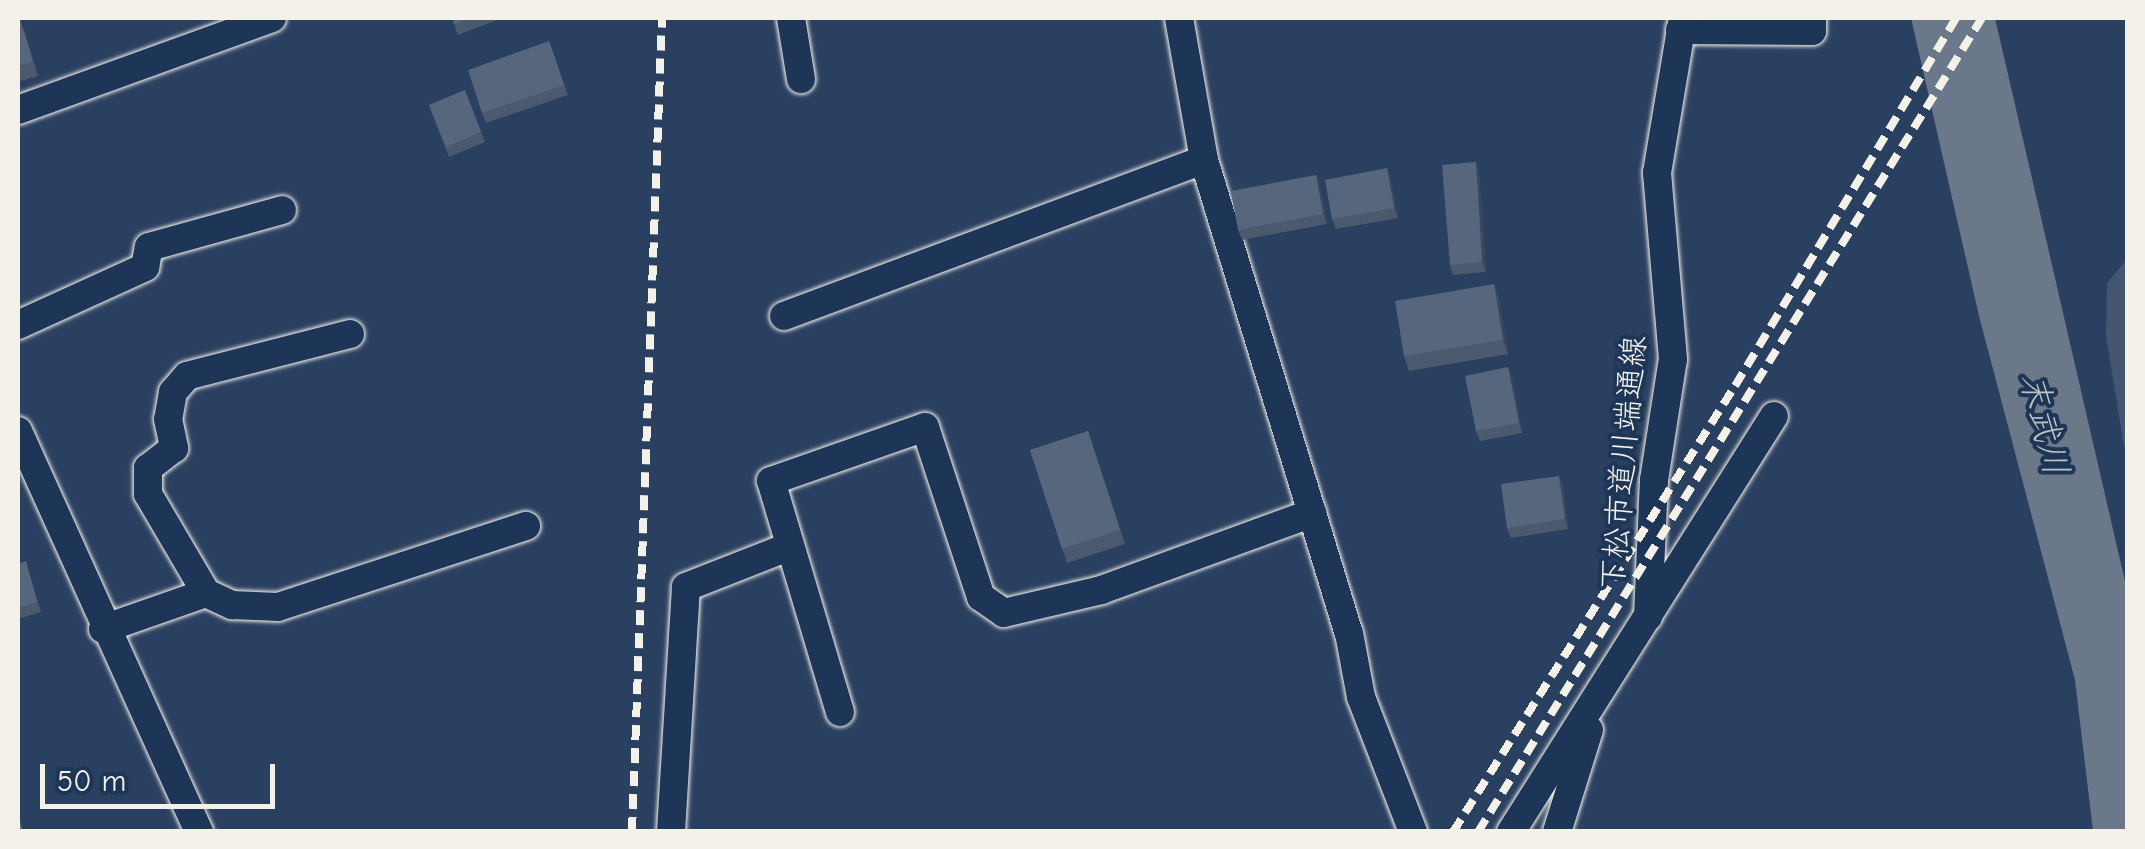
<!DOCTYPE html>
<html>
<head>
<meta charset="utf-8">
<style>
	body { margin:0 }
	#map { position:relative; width:2145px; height:849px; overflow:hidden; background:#2a4060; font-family:"Comic Neue","Klee One",sans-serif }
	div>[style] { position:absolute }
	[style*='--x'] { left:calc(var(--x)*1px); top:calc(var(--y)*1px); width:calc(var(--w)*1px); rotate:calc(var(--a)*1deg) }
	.green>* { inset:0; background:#445771 }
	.water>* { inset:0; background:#6a788a }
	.roads { filter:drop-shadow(0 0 2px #f4f1e8) drop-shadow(0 0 2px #f4f1e8) }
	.street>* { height:28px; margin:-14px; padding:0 14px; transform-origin:14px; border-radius:14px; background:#1d3557 }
	.rail>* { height:8px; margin-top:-4px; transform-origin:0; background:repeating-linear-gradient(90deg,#f4f1e8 0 15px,transparent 0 23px) }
	.wall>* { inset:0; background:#4a596c }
	.shaded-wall>* { inset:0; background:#3c4858 }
	.building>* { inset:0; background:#56677d }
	span { translate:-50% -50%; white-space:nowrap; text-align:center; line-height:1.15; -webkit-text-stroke:8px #1d3557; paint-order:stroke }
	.street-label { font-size:32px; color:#f4f1e8 }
	.water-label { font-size:35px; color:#bdc1c2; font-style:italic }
	.frame { position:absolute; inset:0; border:20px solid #f4f1e8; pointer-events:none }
	.scale { position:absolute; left:40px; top:764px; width:235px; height:45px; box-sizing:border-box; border:5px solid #f4f1e8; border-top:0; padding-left:12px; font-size:30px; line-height:35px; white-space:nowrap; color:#f4f1e8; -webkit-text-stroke:8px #1d3557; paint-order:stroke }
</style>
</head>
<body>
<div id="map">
	<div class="green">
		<div style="clip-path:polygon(2127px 259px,2127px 464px,2106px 337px,2107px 283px)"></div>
	</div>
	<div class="water">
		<div style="clip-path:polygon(1911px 18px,1995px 18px,2127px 590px,2127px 831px,2093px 831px,2075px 680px,1979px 316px)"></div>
	</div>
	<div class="roads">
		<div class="street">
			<div style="--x:791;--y:18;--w:62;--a:80.7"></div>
			<div style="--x:1179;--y:18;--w:144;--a:80"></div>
			<div style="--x:1204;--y:160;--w:495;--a:73"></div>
			<div style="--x:1349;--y:633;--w:65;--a:79.4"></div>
			<div style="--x:1361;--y:697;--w:145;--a:68.9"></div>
			<div style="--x:1680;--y:30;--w:132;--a:0.4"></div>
			<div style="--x:1812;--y:31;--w:13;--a:-90"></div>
			<div style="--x:18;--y:110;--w:270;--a:-19.9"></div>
			<div style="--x:784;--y:316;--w:448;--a:-20.4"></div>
			<div style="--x:18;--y:325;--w:140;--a:-24.5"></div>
			<div style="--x:145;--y:267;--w:20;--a:-79"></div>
			<div style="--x:149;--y:247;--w:138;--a:-15.5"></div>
			<div style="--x:350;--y:334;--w:168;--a:165.6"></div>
			<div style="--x:187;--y:376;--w:21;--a:131"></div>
			<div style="--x:173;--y:392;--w:27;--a:100"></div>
			<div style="--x:168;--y:419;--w:30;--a:78"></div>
			<div style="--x:174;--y:448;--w:33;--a:142"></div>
			<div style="--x:148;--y:468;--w:26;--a:90"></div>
			<div style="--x:148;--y:494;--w:115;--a:59.6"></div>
			<div style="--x:206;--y:593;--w:29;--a:25"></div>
			<div style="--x:232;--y:605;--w:46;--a:2.5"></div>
			<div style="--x:278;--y:607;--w:261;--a:-18.1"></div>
			<div style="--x:18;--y:431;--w:440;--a:65.7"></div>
			<div style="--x:1648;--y:617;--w:137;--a:-87.5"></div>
			<div style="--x:1654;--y:480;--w:122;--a:-81.1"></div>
			<div style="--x:1673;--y:359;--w:187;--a:-94.9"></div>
			<div style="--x:1657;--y:173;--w:157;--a:-80.5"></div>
			<div style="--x:103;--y:629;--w:109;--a:-19.3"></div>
			<div style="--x:840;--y:712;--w:241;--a:-106.6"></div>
			<div style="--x:771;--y:481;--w:163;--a:-19.3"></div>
			<div style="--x:925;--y:427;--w:179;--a:71.8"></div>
			<div style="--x:981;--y:597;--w:28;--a:35"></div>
			<div style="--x:1004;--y:613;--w:100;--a:-13.3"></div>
			<div style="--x:1101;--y:590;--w:225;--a:-20"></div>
			<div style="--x:671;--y:832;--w:245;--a:-86.5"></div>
			<div style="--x:686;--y:587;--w:110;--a:-21.4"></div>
			<div style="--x:1511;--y:832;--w:492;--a:-57.7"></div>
			<div style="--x:1557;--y:832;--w:107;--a:-72.6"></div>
		</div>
	</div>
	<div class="rail">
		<div style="--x:632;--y:832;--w:815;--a:-87.89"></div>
		<div style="--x:1453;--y:832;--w:528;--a:-57.7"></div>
		<div style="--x:1735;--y:386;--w:429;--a:-59"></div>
		<div style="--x:1478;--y:832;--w:957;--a:-58.24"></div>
	</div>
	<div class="wall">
		<div style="clip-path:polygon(452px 18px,502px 18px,458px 35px)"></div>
		<div style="clip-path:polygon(18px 20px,25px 33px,38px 76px,18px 82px)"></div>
		<div style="clip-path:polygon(549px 41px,568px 95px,486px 123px,482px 113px)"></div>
		<div style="clip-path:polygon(465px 90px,485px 142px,449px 157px,429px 105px)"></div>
		<div style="clip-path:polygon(1387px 168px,1390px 178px,1398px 218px,1336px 229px,1332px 219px)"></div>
		<div style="clip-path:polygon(1479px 172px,1486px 272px,1453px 275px,1450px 265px)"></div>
		<div style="clip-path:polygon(1316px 175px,1320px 185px,1327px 224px,1242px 240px,1238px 230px)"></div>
		<div style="clip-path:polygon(1494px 284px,1499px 299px,1508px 354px,1409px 371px,1404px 356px)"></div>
		<div style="clip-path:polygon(1508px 367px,1512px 378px,1522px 433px,1480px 441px,1476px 431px)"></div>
		<div style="clip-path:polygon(1088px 431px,1125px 544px,1067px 563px,1030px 450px)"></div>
		<div style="clip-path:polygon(1563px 486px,1568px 529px,1511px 538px,1507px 528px)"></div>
		<div style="clip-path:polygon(18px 564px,29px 572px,41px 612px,18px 619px)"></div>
	</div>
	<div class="shaded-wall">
		<div style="clip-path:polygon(1476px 162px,1479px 172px,1486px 272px,1482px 262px)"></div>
		<div style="clip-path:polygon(1387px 168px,1390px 178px,1398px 218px,1394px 208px)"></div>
		<div style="clip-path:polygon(1316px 175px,1320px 185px,1327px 224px,1323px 214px)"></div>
		<div style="clip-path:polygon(1494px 284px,1499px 299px,1508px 354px,1503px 340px)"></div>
		<div style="clip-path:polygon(1508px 367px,1512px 378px,1522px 433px,1519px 423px)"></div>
		<div style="clip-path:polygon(1559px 476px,1563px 486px,1568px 529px,1565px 519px)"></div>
	</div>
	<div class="building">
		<div style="clip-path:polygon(452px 18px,473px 18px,454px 24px)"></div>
		<div style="clip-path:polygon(20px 19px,33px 62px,18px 66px,18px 20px)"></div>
		<div style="clip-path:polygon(549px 41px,564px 85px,482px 113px,468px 70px)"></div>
		<div style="clip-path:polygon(465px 90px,481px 132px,446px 147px,429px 105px)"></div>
		<div style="clip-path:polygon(1476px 162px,1482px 262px,1450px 265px,1442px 165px)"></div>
		<div style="clip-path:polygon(1387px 168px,1394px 208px,1332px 219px,1325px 180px)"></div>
		<div style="clip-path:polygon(1316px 175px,1323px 214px,1238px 230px,1231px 191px)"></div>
		<div style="clip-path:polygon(1494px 284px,1503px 340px,1404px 356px,1395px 301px)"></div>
		<div style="clip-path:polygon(1508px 367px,1519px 423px,1476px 431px,1465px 376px)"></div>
		<div style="clip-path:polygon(1088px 431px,1120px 530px,1062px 549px,1030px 450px)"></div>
		<div style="clip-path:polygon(1559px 476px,1565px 519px,1507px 528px,1501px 484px)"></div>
		<div style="clip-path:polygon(26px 561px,37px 602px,18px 608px,18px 564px)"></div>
		<div style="clip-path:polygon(18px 813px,23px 832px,18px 832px)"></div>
	</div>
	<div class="street-label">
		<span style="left:1624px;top:463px;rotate:-85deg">下松市道川端通線</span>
	</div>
	<div class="water-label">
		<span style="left:2044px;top:424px;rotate:76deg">末武川</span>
	</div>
	<div class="frame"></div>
	<div class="scale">50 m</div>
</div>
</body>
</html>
